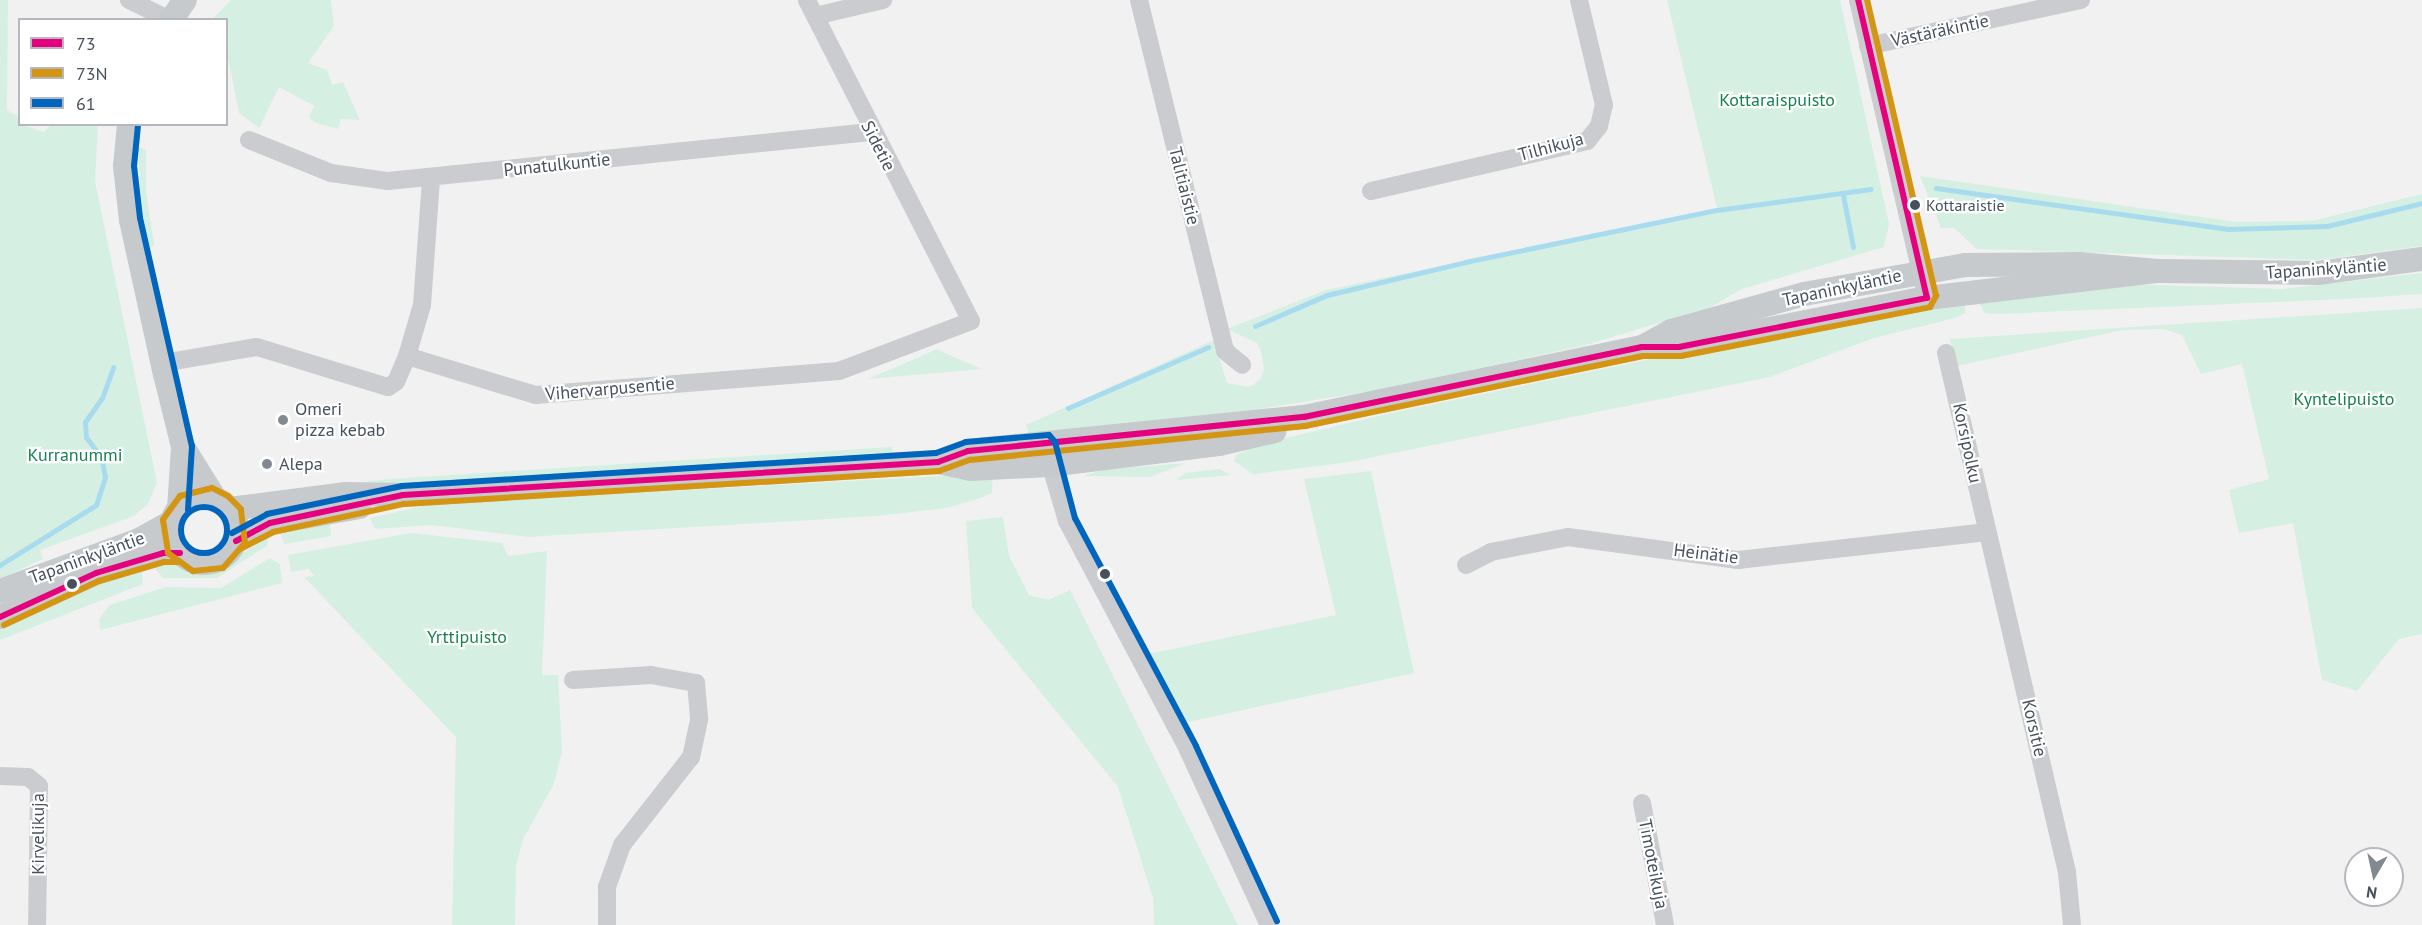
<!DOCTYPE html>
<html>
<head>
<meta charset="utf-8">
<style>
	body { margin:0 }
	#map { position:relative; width:2422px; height:925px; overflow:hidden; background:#f1f1f1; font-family:"PT Sans",sans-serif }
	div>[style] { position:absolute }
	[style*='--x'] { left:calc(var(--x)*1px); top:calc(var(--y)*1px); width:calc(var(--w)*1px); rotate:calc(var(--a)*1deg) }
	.green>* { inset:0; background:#d5f0e2 }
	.stream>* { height:5px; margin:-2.5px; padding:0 2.5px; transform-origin:2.5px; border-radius:2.5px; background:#a9dbef }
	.minor>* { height:18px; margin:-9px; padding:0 9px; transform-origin:9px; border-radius:9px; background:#cacccf }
	.major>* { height:24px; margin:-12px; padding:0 12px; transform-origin:12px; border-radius:12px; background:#c6cacd }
	.major>.ring { margin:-12px; padding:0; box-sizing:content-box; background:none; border:24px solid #c6cacd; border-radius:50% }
	.bus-1>* { height:6px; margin:-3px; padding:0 3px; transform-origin:3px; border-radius:3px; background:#e5007d }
	.bus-2>* { height:6px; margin:-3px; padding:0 3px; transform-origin:3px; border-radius:3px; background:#d49513 }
	.bus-3>* { height:6px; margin:-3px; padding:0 3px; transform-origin:3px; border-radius:3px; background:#0065bd }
	.bus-3>.ring { margin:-3px; padding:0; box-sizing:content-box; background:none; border:6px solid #0065bd; border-radius:50% }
	.dots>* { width:16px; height:16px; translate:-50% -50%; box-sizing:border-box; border:3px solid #fff; border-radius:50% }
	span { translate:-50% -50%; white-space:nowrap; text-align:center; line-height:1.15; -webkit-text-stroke:4.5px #fff; paint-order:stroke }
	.bus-label { font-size:16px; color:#47515e }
	.left { translate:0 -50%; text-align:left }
	.street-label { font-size:18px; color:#47515e }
	.park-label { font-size:18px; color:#158254 }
	.poi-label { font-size:18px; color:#47515e }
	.legend { position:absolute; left:18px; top:18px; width:210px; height:108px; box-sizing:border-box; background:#fff; border:2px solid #b5b9bf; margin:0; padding:8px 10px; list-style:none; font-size:18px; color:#47515e }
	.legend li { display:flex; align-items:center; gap:12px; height:30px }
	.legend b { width:30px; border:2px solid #b5b9bf }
	.north { position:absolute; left:2344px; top:847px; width:60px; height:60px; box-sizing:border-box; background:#fff; border:2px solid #b5b9bf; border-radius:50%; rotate:189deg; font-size:16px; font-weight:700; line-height:24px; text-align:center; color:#47515e }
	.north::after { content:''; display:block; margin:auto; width:21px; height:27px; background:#828991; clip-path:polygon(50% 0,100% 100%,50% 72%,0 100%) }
</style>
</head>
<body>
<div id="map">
	<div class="green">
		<div style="clip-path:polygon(0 0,8px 0,7px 110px,19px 117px,20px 124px,44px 132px,51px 125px,98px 125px,95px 181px,157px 483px,147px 505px,134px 516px,40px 550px,43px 559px,0 579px)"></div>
		<div style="clip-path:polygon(231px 0,331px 0,334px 26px,308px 63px,327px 70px,332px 85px,343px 82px,360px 120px,341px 119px,338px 129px,314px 122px,309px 117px,314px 106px,279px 87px,259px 128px,239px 113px,227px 53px,226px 20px,213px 19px)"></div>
		<div style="clip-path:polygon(1667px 0,1840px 0,1889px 224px,1884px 247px,1742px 289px,1711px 307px,1586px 345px,1378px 390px,1215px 416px,1030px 438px,1026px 425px,1214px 340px,1227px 383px,1249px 387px,1260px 380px,1264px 369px,1261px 352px,1257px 343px,1227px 329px,1326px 290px,1717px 208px)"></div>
		<div style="clip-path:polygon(138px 146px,146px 150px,146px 192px,154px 245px,150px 248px,142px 220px)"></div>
		<div style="clip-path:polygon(1920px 176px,2236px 222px,2312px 221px,2422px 194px,2422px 246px,2317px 260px,1977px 249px,1954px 228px,1941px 228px)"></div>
		<div style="clip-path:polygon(2422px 273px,2422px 294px,2345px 299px,1997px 314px,1985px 313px,1980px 305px,1981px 299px,2124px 284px,2282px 289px)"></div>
		<div style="clip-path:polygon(1965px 301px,1965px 313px,1955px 318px,1874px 338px,1770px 377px,1349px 462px,1253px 474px,1234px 461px,1236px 455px,1269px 442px,1386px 414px,1699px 349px)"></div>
		<div style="clip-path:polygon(2422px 308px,2422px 634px,2399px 639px,2357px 691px,2322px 680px,2293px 523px,2239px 533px,2229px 490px,2269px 479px,2242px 364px,2201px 374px,2182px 335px,2164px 329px,2123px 330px,1957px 366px,1950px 339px)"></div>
		<div style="clip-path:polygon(938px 350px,982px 369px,868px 379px,935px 350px)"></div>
		<div style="clip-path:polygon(892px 447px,893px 455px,367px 487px,367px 481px,419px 477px)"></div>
		<div style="clip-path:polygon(1186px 463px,1150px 477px,1084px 476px,1102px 470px)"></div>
		<div style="clip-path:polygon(1220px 469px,1230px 475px,1175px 480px,1186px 473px)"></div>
		<div style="clip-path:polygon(1371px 471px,1414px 673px,1183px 723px,1148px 654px,1336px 615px,1304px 479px)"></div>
		<div style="clip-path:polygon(993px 473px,992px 493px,981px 498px,946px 508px,876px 516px,528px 537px,431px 525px,375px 529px,370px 518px,432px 504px)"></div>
		<div style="clip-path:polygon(1003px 517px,1009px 556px,1029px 595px,1048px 600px,1070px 590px,1238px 925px,1154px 925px,1153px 898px,1118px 787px,972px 608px,966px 521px)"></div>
		<div style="clip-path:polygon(330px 524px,331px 536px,285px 544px,277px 527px)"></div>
		<div style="clip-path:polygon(411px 533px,502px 543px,508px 556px,547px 551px,542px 675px,558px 675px,562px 752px,553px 786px,523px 839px,516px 866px,515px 925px,452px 925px,456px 737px,304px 577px,314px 576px,309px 569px,291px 572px,288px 555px)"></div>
		<div style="clip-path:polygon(268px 537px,267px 546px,217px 578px,163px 578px,154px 567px,176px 563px,196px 571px,216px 570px)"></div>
		<div style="clip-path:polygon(270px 558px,280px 564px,282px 583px,100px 630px,99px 619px,110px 605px,166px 587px,221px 588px)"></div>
		<div style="clip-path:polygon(141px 563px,143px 584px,0 640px,0 622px)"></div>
	</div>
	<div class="stream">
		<div style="--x:1936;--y:188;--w:295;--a:8"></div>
		<div style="--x:2228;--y:229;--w:99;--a:-1.7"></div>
		<div style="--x:2327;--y:226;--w:98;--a:-13.6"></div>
		<div style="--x:1843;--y:195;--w:53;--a:79.1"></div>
		<div style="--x:1255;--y:326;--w:78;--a:-23.3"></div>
		<div style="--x:1327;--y:295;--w:142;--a:-13.4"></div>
		<div style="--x:1465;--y:262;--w:257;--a:-11.7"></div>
		<div style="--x:1717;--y:210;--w:155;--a:-7.8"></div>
		<div style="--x:1068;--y:408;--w:153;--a:-23.5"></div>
		<div style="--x:0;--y:565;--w:113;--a:-32"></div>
		<div style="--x:96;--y:505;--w:29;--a:-72"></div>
		<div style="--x:105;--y:477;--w:20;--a:-101"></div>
		<div style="--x:101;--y:457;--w:25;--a:-127"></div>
		<div style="--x:86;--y:437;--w:15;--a:-94"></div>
		<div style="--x:85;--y:422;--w:29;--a:-55"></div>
		<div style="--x:102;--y:398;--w:33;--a:-70"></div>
	</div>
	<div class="minor">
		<div style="--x:129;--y:0;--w:46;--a:26"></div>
		<div style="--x:1139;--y:0;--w:361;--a:76.2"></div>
		<div style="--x:1225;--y:351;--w:22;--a:39"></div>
		<div style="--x:1858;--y:0;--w:306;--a:77"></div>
		<div style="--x:815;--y:16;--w:70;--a:-13.2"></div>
		<div style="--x:1868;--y:46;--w:218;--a:-12.2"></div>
		<div style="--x:249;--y:140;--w:88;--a:21.9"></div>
		<div style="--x:331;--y:173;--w:58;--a:8"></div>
		<div style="--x:388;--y:181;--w:485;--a:-5.8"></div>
		<div style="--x:1371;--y:191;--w:222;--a:-13"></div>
		<div style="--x:1587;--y:141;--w:19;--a:-51"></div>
		<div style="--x:1599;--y:126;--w:22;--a:-77"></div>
		<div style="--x:1604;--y:105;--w:108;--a:-103.4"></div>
		<div style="--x:1946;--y:353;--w:533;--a:76.88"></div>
		<div style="--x:2067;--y:872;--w:53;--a:84.6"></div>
		<div style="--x:407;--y:356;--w:53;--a:-73.6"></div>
		<div style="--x:422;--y:305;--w:127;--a:-85.9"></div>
		<div style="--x:163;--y:363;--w:95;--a:-9.7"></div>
		<div style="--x:257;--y:347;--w:137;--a:17"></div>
		<div style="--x:388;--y:387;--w:9;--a:-32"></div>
		<div style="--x:396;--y:382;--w:28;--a:-67"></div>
		<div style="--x:407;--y:356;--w:134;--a:16.9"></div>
		<div style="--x:535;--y:395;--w:305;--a:-4.5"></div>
		<div style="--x:839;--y:371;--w:141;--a:-20.7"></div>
		<div style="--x:971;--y:321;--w:360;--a:-117.1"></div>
		<div style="--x:1047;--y:453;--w:71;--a:73.6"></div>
		<div style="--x:1067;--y:521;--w:259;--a:62.1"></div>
		<div style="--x:1188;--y:750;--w:193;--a:65.2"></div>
		<div style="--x:1466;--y:565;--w:28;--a:-27"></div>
		<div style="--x:1491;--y:552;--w:78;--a:-11"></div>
		<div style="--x:1568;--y:537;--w:172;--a:7.7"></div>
		<div style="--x:1738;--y:560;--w:251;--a:-6.4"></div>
		<div style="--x:573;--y:680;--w:78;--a:-3.7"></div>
		<div style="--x:651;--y:675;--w:46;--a:10.1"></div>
		<div style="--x:696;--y:683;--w:37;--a:85"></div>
		<div style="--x:699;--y:720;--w:38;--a:102"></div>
		<div style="--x:691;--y:757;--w:112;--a:128.1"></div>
		<div style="--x:622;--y:845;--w:45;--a:109.7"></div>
		<div style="--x:607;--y:887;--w:38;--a:90"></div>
		<div style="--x:0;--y:776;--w:28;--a:2"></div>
		<div style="--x:28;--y:777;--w:14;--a:39"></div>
		<div style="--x:39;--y:786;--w:139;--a:90.8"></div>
		<div style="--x:1642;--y:803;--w:124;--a:79.3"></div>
	</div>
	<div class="major">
		<div style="--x:171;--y:20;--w:24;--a:-55"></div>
		<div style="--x:129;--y:124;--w:42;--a:95.4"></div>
		<div style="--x:125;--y:166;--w:54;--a:83.7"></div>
		<div style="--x:131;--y:220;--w:158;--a:77.6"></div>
		<div style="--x:165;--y:374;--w:75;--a:76.1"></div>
		<div style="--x:183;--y:447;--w:62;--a:58.1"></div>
		<div style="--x:1646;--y:345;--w:29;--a:-29"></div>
		<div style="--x:1671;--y:331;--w:138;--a:-15.5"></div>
		<div style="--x:1804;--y:294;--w:164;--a:-10.2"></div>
		<div style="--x:1965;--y:265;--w:114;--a:-0.5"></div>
		<div style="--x:2079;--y:264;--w:79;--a:5.1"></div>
		<div style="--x:2158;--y:271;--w:160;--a:0.7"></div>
		<div style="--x:2318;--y:273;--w:105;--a:-7.7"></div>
		<div style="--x:938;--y:462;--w:32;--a:-20"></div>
		<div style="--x:968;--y:451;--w:338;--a:-5.8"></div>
		<div style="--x:1304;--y:417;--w:345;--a:-11.7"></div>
		<div style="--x:1642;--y:347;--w:37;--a:0"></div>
		<div style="--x:1679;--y:347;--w:253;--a:-11.2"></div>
		<div style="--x:1927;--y:298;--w:233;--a:-6.7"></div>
		<div class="ring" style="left:171px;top:497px;width:42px;height:42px"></div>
		<div style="--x:179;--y:509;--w:62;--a:-86.3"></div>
		<div style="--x:229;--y:509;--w:118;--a:-7.3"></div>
		<div style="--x:346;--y:494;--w:57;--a:1"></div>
		<div style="--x:403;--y:495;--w:536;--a:-3.53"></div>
		<div style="--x:938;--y:462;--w:33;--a:12"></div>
		<div style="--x:970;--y:469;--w:79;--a:-2.9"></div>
		<div style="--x:1049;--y:465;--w:171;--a:-7"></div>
		<div style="--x:1219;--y:444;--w:57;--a:-13.1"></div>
		<div style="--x:236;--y:541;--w:38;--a:-28"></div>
		<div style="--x:270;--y:523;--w:91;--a:-10.1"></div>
		<div style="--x:0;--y:591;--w:148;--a:-20.1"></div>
		<div style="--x:139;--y:540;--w:38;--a:-29"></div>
		<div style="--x:0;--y:617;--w:106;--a:-24.6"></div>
		<div style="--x:96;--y:573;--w:70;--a:-16.6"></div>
		<div style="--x:163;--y:553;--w:17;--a:0"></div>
	</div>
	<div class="bus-1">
		<div style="--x:236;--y:541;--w:38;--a:-28"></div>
		<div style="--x:270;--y:523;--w:136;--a:-11.9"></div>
		<div style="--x:403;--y:495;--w:536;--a:-3.53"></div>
		<div style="--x:938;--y:462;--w:32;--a:-20"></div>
		<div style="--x:968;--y:451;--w:338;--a:-5.8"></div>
		<div style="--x:1304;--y:417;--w:345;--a:-11.7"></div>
		<div style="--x:1642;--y:347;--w:37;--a:0"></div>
		<div style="--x:1679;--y:347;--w:253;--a:-11.2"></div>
		<div style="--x:1927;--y:298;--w:306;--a:-103"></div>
		<div style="--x:0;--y:617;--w:106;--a:-24.6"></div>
		<div style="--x:96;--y:573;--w:70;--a:-16.6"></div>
		<div style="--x:163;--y:553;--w:17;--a:0"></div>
	</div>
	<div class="bus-2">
		<div style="--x:163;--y:520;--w:33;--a:81"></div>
		<div style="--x:168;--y:553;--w:31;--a:36"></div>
		<div style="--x:193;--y:571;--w:30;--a:-6"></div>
		<div style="--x:223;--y:568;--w:33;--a:-49"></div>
		<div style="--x:245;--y:543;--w:34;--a:-97"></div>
		<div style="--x:241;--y:509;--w:18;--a:-135"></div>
		<div style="--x:228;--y:496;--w:18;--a:-153"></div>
		<div style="--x:212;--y:488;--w:33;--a:166"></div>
		<div style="--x:180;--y:496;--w:29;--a:126"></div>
		<div style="--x:240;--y:549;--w:37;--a:-27"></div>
		<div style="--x:273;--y:532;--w:134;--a:-12.1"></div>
		<div style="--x:404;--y:504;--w:536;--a:-3.53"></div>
		<div style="--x:939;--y:471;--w:33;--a:-20"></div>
		<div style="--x:970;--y:460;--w:337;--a:-5.8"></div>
		<div style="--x:1305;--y:426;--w:345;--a:-11.7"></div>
		<div style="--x:1643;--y:356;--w:38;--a:0"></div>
		<div style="--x:1681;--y:356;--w:254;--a:-11.1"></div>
		<div style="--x:1930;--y:307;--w:13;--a:-61"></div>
		<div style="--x:1936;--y:296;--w:304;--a:-103.1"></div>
		<div style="--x:4;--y:625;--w:105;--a:-24.9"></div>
		<div style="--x:99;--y:581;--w:68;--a:-16.3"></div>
		<div style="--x:164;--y:562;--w:16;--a:0"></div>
	</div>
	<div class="bus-3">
		<div style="--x:138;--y:125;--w:41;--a:95.6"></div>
		<div style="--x:134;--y:166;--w:52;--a:83.4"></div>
		<div style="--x:140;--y:218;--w:234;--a:77.2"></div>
		<div style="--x:192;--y:446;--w:64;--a:93.6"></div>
		<div class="ring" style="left:181px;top:507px;width:40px;height:40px"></div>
		<div style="--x:232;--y:533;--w:40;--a:-28"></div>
		<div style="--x:267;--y:514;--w:138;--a:-11.7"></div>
		<div style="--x:402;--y:486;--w:535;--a:-3.54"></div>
		<div style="--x:936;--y:453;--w:32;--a:-20"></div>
		<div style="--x:966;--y:442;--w:83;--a:-4.8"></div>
		<div style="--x:1049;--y:435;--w:9;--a:49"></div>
		<div style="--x:1055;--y:442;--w:79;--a:75.3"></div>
		<div style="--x:1075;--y:518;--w:258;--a:62"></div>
		<div style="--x:1196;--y:746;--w:193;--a:65.2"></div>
	</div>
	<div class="dots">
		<div style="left:1915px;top:205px;background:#47515e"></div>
		<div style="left:283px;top:420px;background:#828991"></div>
		<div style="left:267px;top:464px;background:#828991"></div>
		<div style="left:1105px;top:574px;background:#47515e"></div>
		<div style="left:72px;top:584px;background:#47515e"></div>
	</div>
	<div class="bus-label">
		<span class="left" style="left:1926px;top:205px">Kottaraistie</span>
	</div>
	<div class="street-label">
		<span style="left:1940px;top:31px;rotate:-12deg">Västäräkintie</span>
		<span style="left:878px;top:146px;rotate:63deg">Sidetie</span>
		<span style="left:1551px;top:147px;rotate:-15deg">Tilhikuja</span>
		<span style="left:557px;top:165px;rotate:-6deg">Punatulkuntie</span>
		<span style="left:1184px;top:186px;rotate:76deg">Talitiaistie</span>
		<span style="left:2326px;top:269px;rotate:-4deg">Tapaninkyläntie</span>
		<span style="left:1842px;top:288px;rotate:-12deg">Tapaninkyläntie</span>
		<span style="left:610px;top:389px;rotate:-5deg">Vihervarpusentie</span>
		<span style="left:1967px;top:443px;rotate:78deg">Korsipolku</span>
		<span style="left:1706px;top:554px;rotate:7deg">Heinätie</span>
		<span style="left:87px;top:558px;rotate:-20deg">Tapaninkyläntie</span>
		<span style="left:2034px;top:728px;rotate:77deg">Korsitie</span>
		<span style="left:38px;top:834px;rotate:-90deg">Kirvelikuja</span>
		<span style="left:1653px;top:864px;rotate:79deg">Timoteikuja</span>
	</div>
	<div class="park-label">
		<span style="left:1777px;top:100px">Kottaraispuisto</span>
		<span style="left:2344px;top:399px">Kyntelipuisto</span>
		<span style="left:75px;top:455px">Kurranummi</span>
		<span style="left:467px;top:637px">Yrttipuisto</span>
	</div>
	<div class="poi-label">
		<span class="left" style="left:295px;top:420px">Omeri<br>pizza kebab</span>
		<span class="left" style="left:279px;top:464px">Alepa</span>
	</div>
	<ul class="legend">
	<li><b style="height:8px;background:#e5007d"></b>73</li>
	<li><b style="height:8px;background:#d49513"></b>73N</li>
	<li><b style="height:8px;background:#0065bd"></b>61</li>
	</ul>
	<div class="north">N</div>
</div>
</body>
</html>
